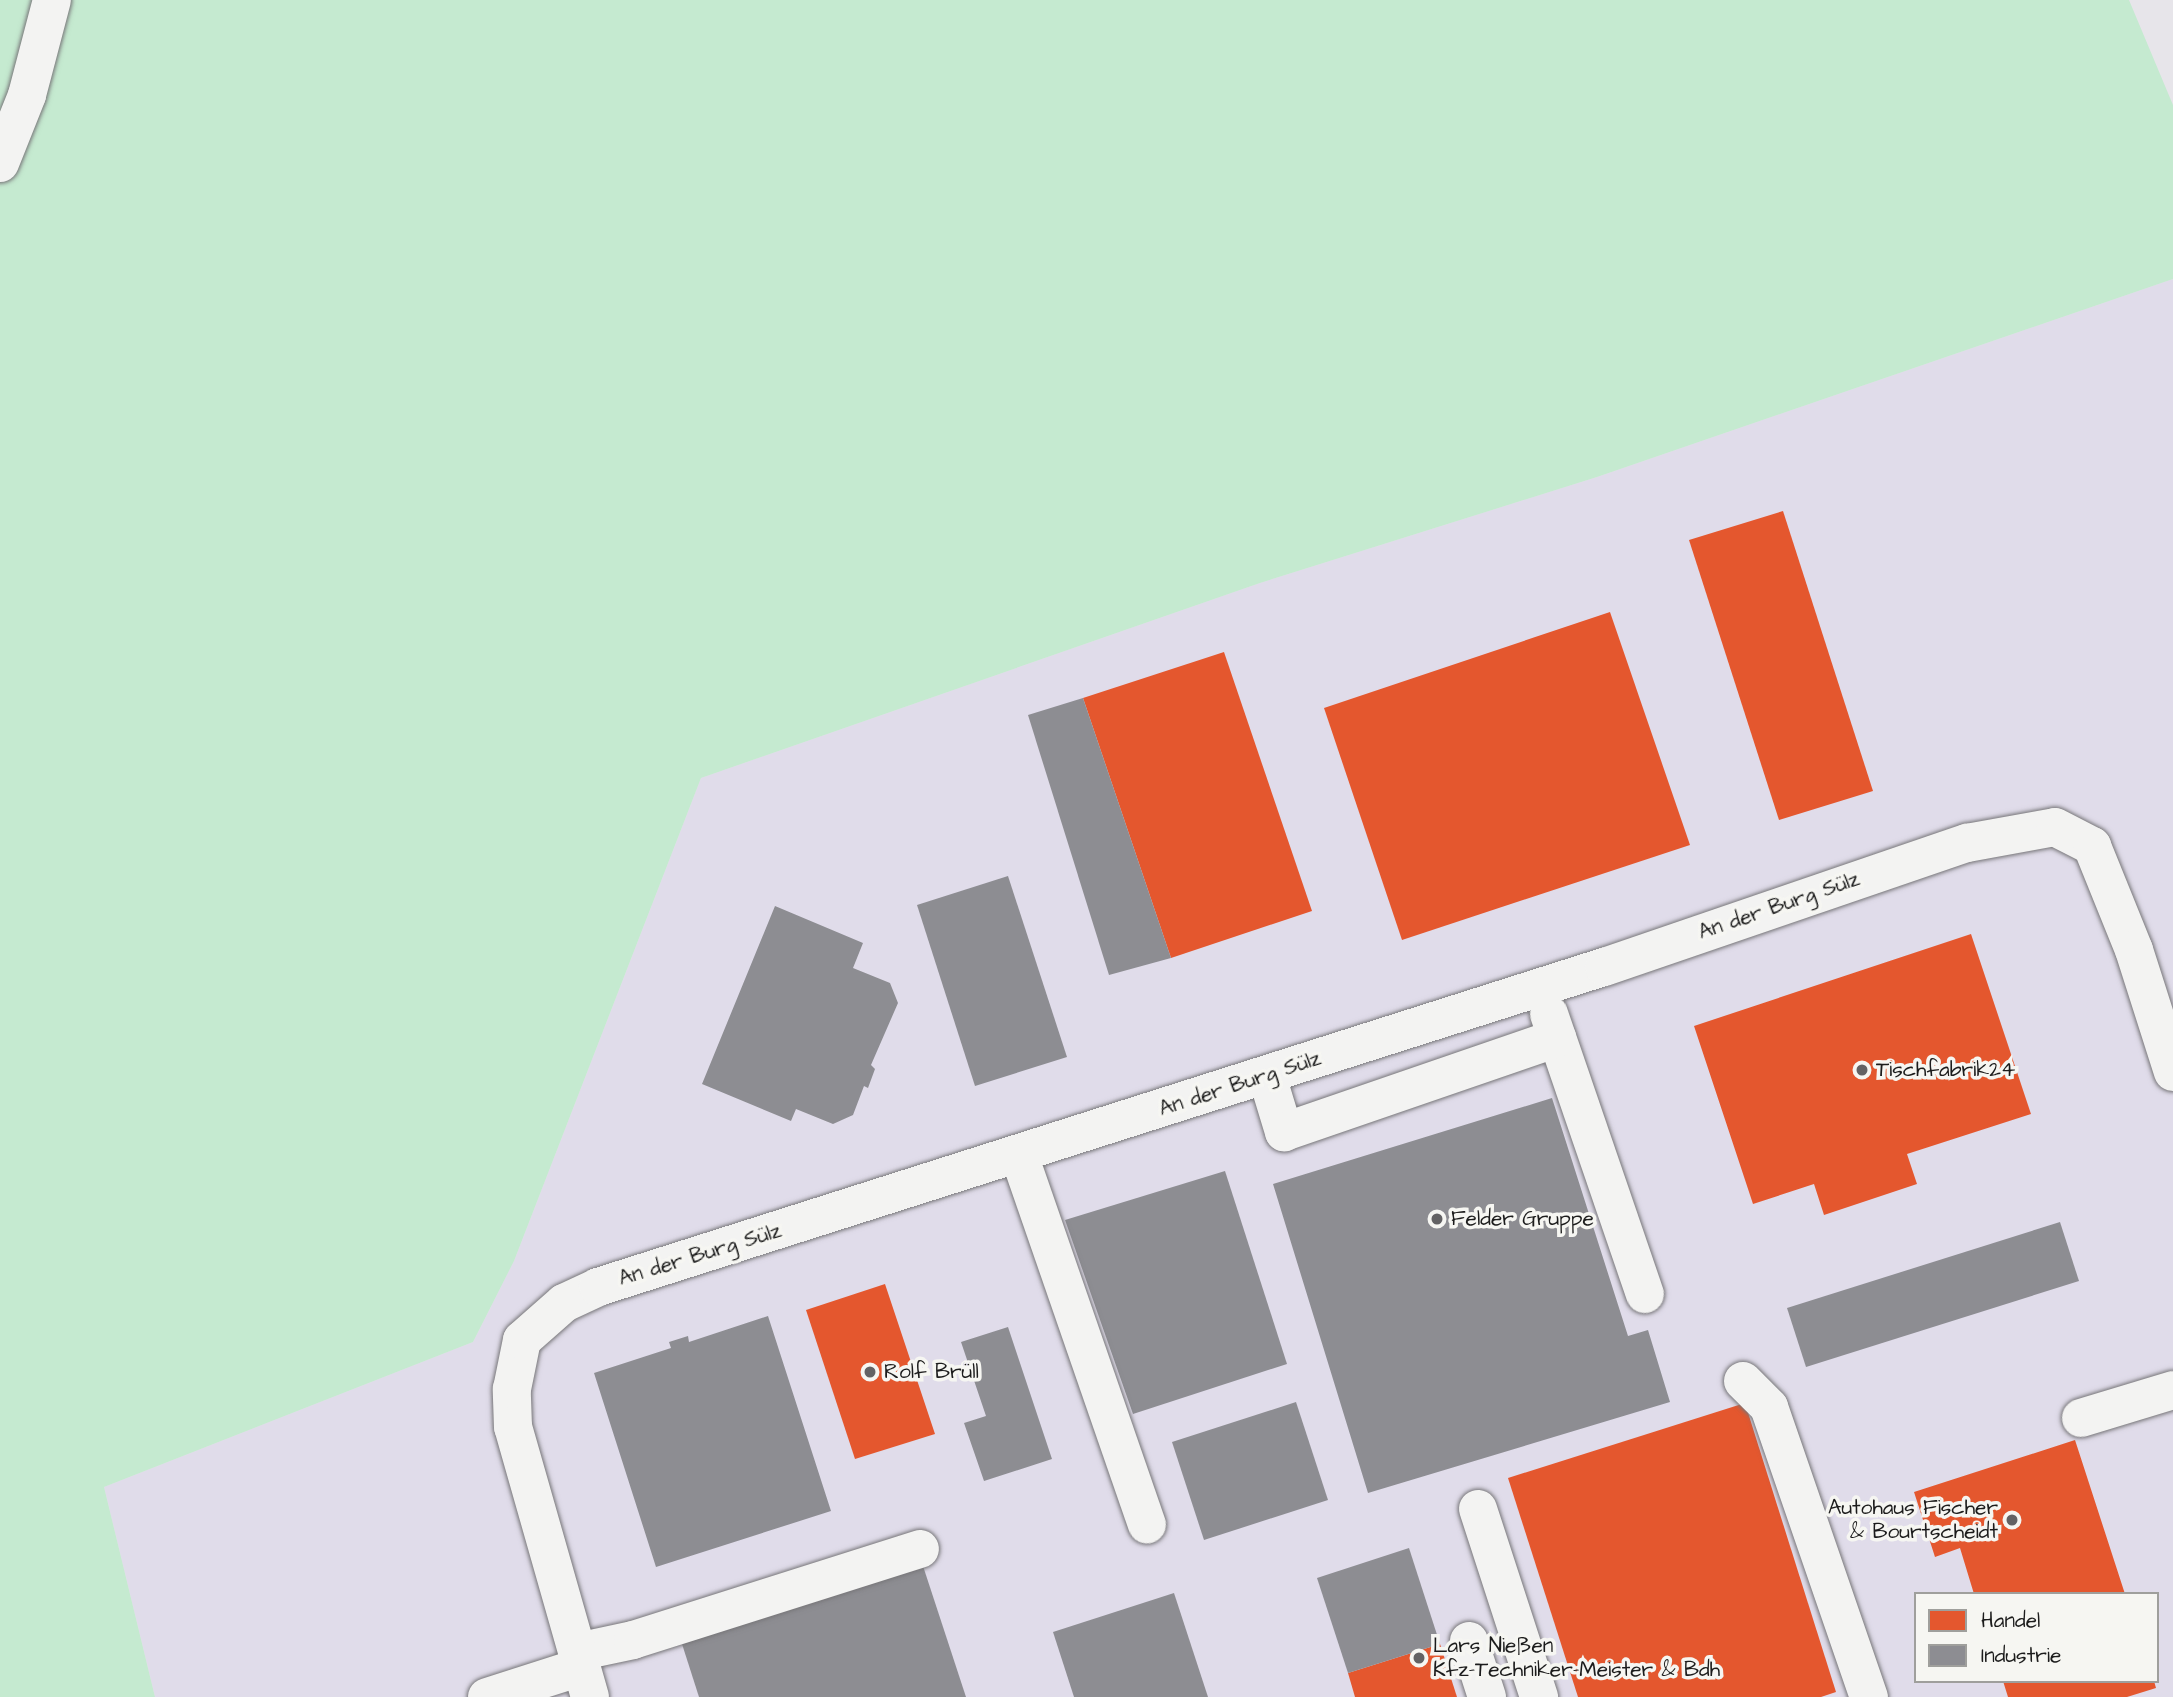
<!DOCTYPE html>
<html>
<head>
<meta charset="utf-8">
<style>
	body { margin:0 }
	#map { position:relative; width:2173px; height:1697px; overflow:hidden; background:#e7e5ea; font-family:"Architects Daughter",sans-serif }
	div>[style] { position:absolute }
	.built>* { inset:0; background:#e0dcea }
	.green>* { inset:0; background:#c5ead0 }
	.shops>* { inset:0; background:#e4572e }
	.industry>* { inset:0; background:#8d8d92 }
	.roads { filter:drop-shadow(0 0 2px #777679) drop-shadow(0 0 2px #777679) }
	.minor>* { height:38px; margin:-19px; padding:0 19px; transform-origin:19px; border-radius:19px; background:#f3f3f2 }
	.dots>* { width:19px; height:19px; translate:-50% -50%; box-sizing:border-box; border:4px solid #f6f6f2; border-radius:50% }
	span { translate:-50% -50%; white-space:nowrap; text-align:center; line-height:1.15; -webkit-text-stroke:7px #f6f6f2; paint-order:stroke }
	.street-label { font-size:21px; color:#1c1c1c }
	.poi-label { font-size:21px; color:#1c1c1c }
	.left { translate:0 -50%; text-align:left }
	.right { translate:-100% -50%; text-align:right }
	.legend { position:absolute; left:1914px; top:1592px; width:245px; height:91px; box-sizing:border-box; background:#f6f6f2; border:2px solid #9f9f9c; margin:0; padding:9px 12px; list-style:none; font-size:21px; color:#1c1c1c }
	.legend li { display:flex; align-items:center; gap:14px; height:35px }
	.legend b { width:35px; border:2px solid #9f9f9c }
</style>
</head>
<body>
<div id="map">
	<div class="built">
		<i style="clip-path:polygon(evenodd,2173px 279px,2173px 1697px,155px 1697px,104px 1487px,473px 1342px,514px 1261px,701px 778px,1260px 583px,1597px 477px,2173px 279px,1916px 1594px,2157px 1594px,2157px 1681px,1916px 1681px,1916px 1594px)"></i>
	</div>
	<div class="green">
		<i style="clip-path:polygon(0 0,2129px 0,2173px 105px,2173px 279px,1597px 477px,1260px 583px,701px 778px,514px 1261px,473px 1342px,104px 1487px,155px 1697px,0 1697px)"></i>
	</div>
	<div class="shops">
		<i style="clip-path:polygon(1783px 511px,1873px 791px,1779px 820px,1689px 540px)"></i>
		<i style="clip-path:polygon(1610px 612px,1690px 845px,1402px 940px,1324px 708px)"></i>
		<i style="clip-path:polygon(1224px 652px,1312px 911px,1171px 958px,1083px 698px)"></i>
		<i style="clip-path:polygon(1971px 934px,2031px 1114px,1907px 1154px,1917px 1184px,1824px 1215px,1814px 1184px,1753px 1204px,1694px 1026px)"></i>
		<i style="clip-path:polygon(885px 1284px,935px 1434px,855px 1459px,806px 1310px)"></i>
		<i style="clip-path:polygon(1745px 1403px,1836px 1692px,1821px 1697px,1578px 1697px,1508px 1478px)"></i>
		<i style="clip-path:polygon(2075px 1440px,2125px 1594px,1974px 1594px,1960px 1548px,1935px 1557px,1914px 1492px)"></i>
		<i style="clip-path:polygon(1440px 1644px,1457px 1697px,1355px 1697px,1348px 1673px)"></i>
		<i style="clip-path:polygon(2003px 1681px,2154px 1681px,2156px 1688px,2127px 1697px,2008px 1697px)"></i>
	</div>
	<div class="industry">
		<i style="clip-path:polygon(1083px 698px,1171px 958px,1109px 975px,1028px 715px)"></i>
		<i style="clip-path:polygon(1008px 876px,1067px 1057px,975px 1086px,917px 905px)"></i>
		<i style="clip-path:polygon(775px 906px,863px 943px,853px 968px,890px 983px,898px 1003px,871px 1065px,875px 1069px,868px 1088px,864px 1086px,853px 1115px,833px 1124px,796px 1109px,791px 1121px,702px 1084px)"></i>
		<i style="clip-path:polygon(1552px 1098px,1628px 1336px,1648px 1330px,1670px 1402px,1368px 1493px,1273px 1184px)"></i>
		<i style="clip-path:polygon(1225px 1171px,1287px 1364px,1133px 1414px,1065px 1220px)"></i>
		<i style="clip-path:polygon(2060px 1222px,2079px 1281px,1806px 1367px,1787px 1308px)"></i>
		<i style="clip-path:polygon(768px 1316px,831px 1511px,656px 1567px,594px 1373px,671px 1348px,669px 1342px,688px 1336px,689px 1342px)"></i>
		<i style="clip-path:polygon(1008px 1327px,1052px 1459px,984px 1481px,964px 1423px,986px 1416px,961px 1342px)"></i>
		<i style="clip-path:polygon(1296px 1402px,1328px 1500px,1204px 1540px,1172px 1442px)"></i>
		<i style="clip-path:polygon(1409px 1548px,1440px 1644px,1348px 1673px,1317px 1578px)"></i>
		<i style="clip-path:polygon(923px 1566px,966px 1697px,699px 1697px,682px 1644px)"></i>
		<i style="clip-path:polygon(1174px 1593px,1208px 1697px,1074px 1697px,1053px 1632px)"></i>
	</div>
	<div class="roads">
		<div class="minor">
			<i style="left:0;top:163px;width:73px;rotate:-68.3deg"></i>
			<i style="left:27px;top:95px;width:98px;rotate:-75.3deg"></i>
			<i style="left:1549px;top:1014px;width:296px;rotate:71.1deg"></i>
			<i style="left:1267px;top:1076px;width:59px;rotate:73.1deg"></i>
			<i style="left:1284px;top:1132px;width:289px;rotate:-19deg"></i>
			<i style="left:1019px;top:1155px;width:391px;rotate:70.9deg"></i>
			<i style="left:1743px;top:1381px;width:37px;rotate:45deg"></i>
			<i style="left:1769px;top:1407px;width:307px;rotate:71deg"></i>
			<i style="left:2081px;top:1418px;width:96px;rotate:-16.9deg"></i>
			<i style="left:1478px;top:1509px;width:198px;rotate:72deg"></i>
			<i style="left:1469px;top:1641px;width:59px;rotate:72.2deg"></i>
			<i style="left:577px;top:1652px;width:57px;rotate:-12.1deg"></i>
			<i style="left:633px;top:1640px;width:301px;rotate:-17.6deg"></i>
			<i style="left:487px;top:1697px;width:99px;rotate:-17.7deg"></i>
			<i style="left:590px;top:1697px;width:281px;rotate:-105.9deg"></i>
			<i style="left:513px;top:1427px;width:38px;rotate:-92deg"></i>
			<i style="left:512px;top:1389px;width:50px;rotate:-78.5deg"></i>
			<i style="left:522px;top:1340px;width:56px;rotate:-41.4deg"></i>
			<i style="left:564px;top:1303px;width:38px;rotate:-25deg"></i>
			<i style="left:598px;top:1287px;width:1056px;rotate:-17.65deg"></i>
			<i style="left:1604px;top:967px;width:384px;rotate:-18.9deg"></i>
			<i style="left:1967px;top:843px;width:89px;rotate:-10.3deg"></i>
			<i style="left:2055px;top:827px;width:42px;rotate:27.2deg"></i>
			<i style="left:2092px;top:846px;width:112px;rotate:68deg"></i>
			<i style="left:2134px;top:950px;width:128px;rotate:72.3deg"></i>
		</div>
	</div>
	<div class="dots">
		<i style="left:1862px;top:1070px;background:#636264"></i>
		<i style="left:1437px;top:1219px;background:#636264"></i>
		<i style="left:870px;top:1372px;background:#636264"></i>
		<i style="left:2012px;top:1520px;background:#636264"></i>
		<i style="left:1419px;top:1658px;background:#636264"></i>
	</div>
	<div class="street-label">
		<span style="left:1779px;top:906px;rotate:-19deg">An der Burg Sülz</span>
		<span style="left:1240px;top:1084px;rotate:-18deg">An der Burg Sülz</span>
		<span style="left:700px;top:1255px;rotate:-17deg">An der Burg Sülz</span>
	</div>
	<div class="poi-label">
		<span class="left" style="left:1876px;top:1070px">Tischfabrik24</span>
		<span class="left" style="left:1451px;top:1219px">Felder Gruppe</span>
		<span class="left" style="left:884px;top:1372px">Rolf Brüll</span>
		<span class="right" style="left:1998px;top:1520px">Autohaus Fischer<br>&amp; Bourtscheidt</span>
		<span class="left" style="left:1433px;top:1658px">Lars Nießen<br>Kfz-Techniker-Meister &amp; Bdh</span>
	</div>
	<ul class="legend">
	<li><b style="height:19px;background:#e4572e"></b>Handel</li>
	<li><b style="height:19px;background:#8d8d92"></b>Industrie</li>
	</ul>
</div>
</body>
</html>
